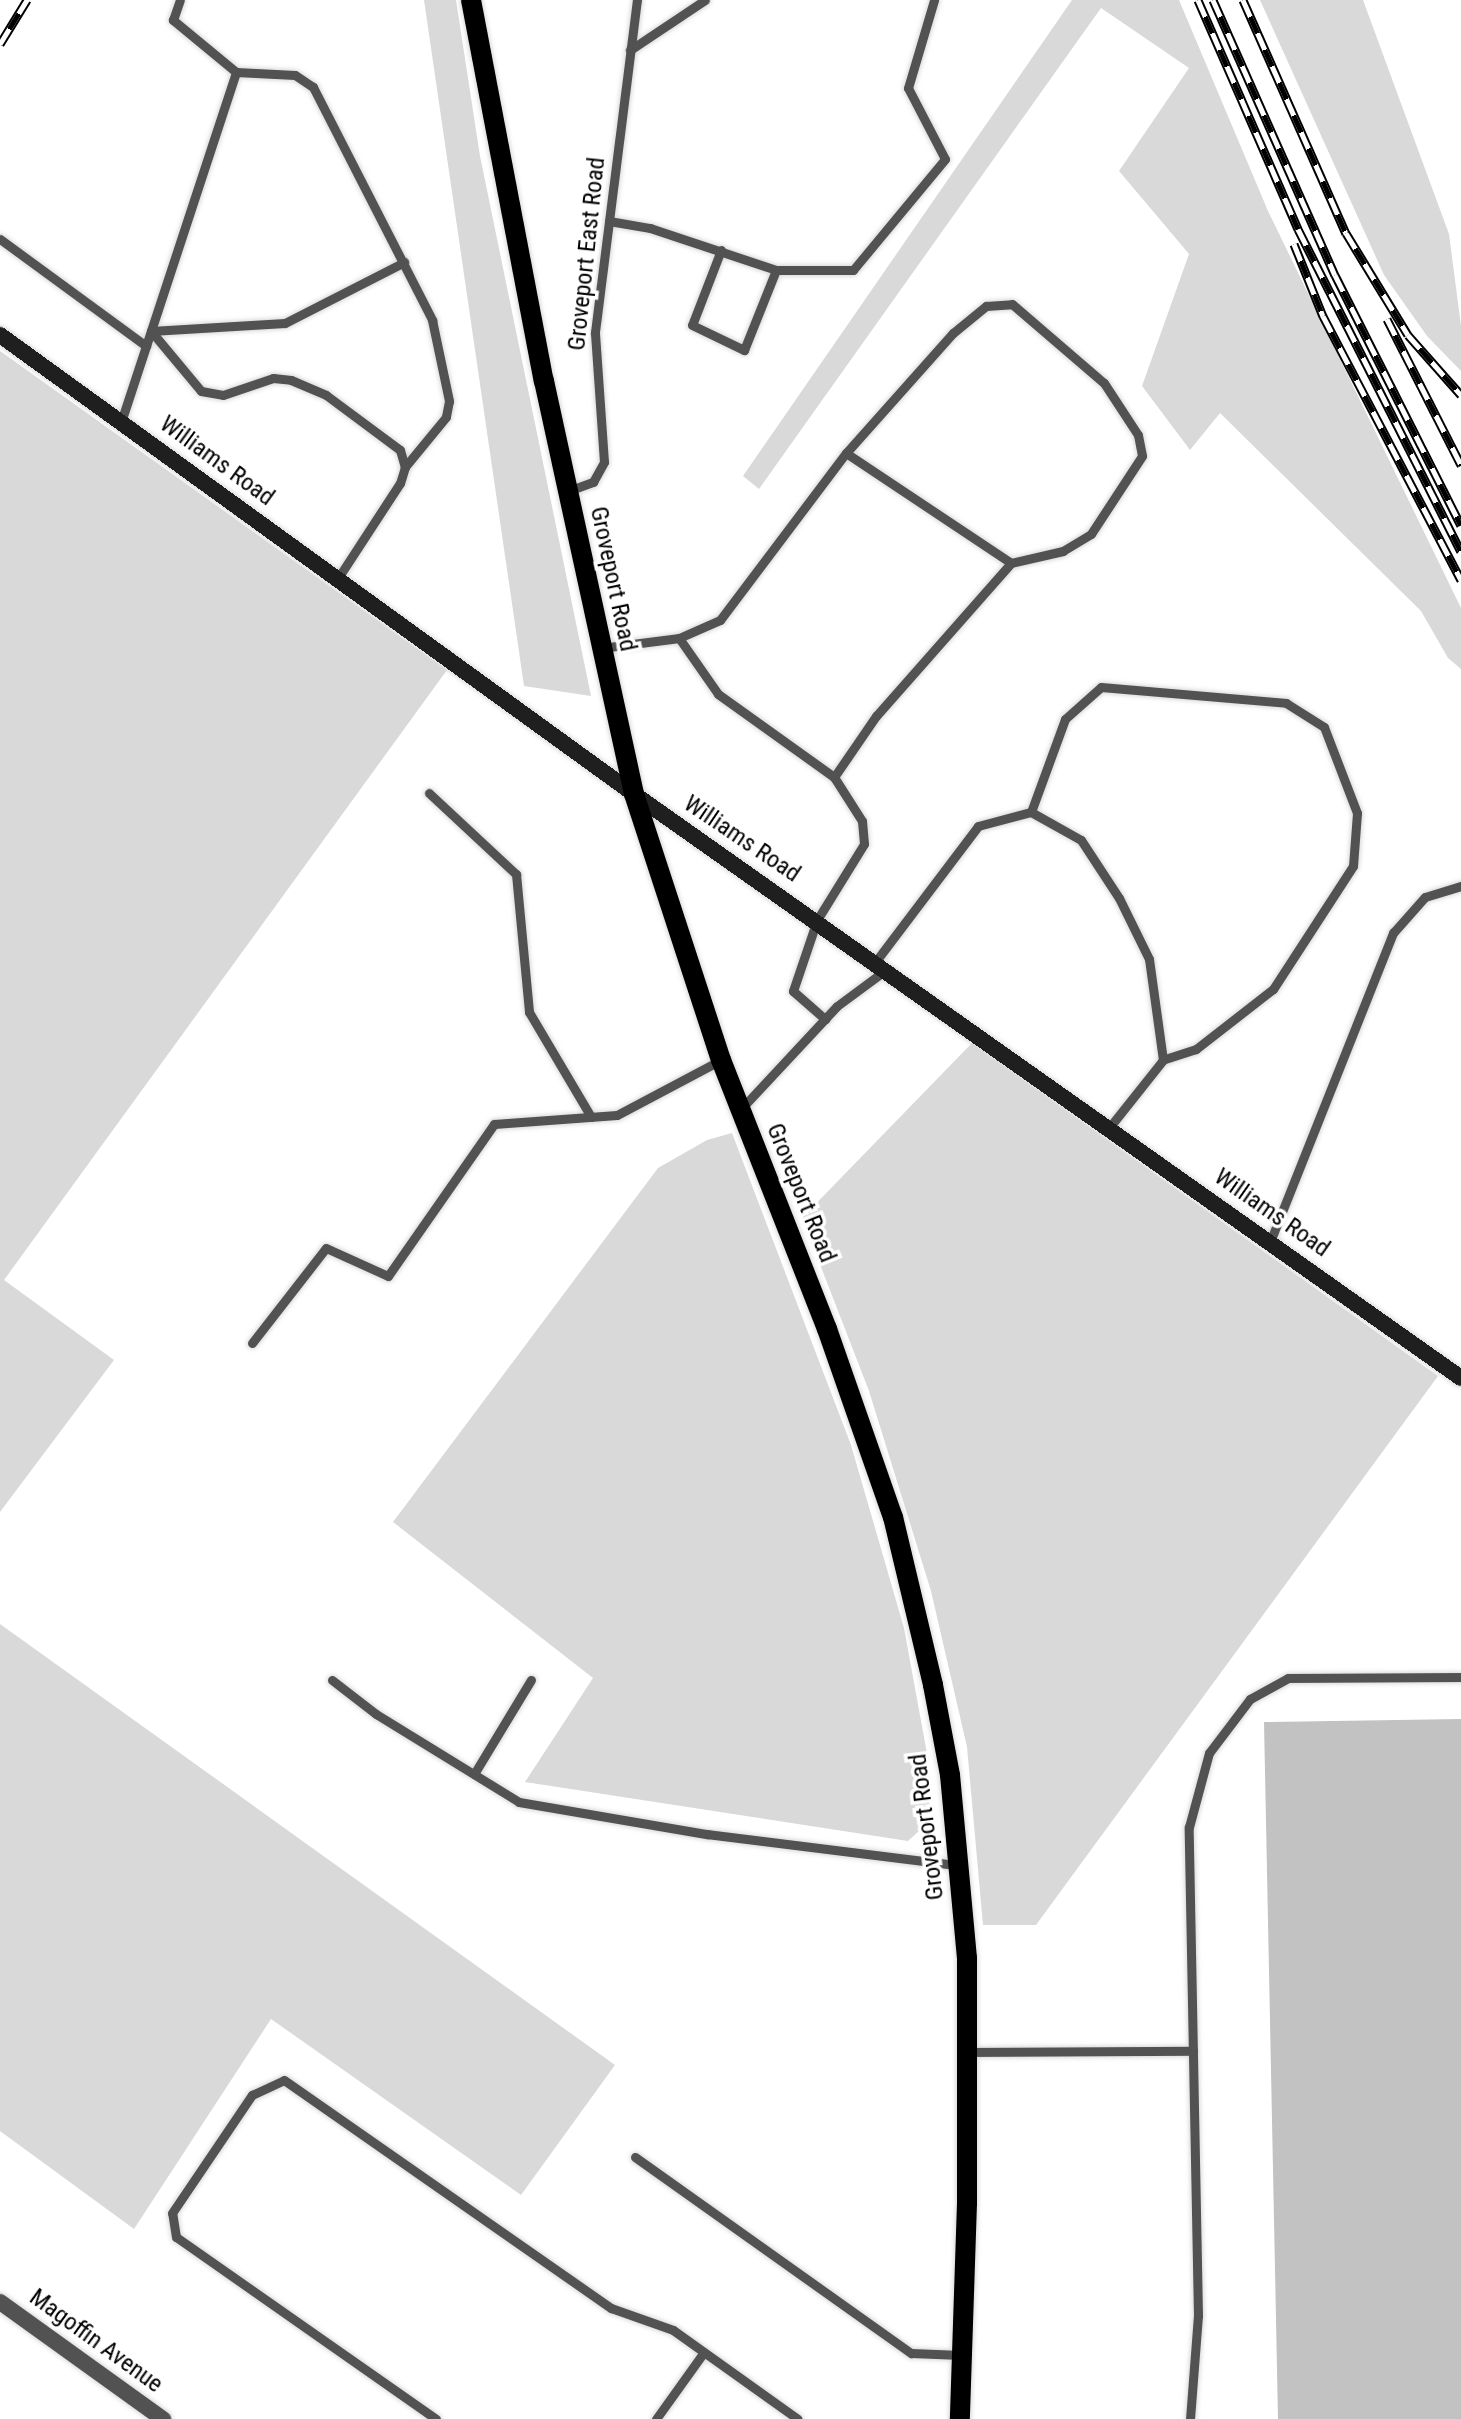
<!DOCTYPE html>
<html>
<head>
<meta charset="utf-8">
<style>
	body { margin:0 }
	#map { position:relative; width:1461px; height:2419px; overflow:hidden; background:#fff; font-family:"Roboto Condensed",sans-serif }
	div>[style] { position:absolute }
	.green>* { inset:0; background:#d9d9d9 }
	.building>* { inset:0; background:#c2c2c2 }
	.roads { filter:drop-shadow(0 0 2px #dbdbdb) drop-shadow(0 0 2px #dbdbdb) }
	.service>* { height:9px; margin:-4.5px; padding:0 4.5px; transform-origin:4.5px; border-radius:4.5px; background:#525252 }
	.minor>* { height:16px; margin:-8px; padding:0 8px; transform-origin:8px; border-radius:8px; background:#525252 }
	.secondary>* { height:16px; margin:-8px; padding:0 8px; transform-origin:8px; border-radius:8px; background:#1f1f1f }
	.primary>* { height:20px; margin:-10px; padding:0 10px; transform-origin:10px; border-radius:10px; background:#000 }
	.rail>* { height:9px; margin-top:-4.5px; transform-origin:0; background:repeating-linear-gradient(90deg,#fff 0 18px,#000 0 36px); box-sizing:border-box; border-block:2px solid #000 }
	span { translate:-50% -50%; white-space:nowrap; text-align:center; line-height:1.15; -webkit-text-stroke:7px #fff; paint-order:stroke }
	.street-label { font-size:24px; color:#000 }
</style>
</head>
<body>
<div id="map">
	<div class="green">
		<i style="clip-path:polygon(424px 0,456px 0,480px 156px,591px 696px,524px 686px)"></i>
		<i style="clip-path:polygon(1072px 0,1179px 0,1268px 211px,1461px 608px,1461px 669px,1448px 658px,1421px 611px,1220px 413px,1190px 450px,1142px 386px,1189px 254px,1119px 171px,1189px 68px,1101px 8px,759px 489px,743px 476px)"></i>
		<i style="clip-path:polygon(1260px 0,1363px 0,1449px 234px,1461px 326px,1461px 371px,1427px 336px,1384px 275px)"></i>
		<i style="clip-path:polygon(0 351px,447px 670px,4px 1280px,114px 1360px,0 1512px)"></i>
		<i style="clip-path:polygon(972px 1043px,1438px 1376px,1036px 1925px,983px 1925px,967px 1747px,931px 1591px,869px 1391px,802px 1218px)"></i>
		<i style="clip-path:polygon(732px 1133px,851px 1445px,904px 1628px,928px 1759px,930px 1821px,908px 1841px,525px 1782px,593px 1678px,393px 1522px,658px 1168px,707px 1140px)"></i>
		<i style="clip-path:polygon(0 1624px,615px 2065px,521px 2195px,271px 2019px,134px 2229px,0 2131px)"></i>
	</div>
	<div class="building">
		<i style="clip-path:polygon(1461px 1719px,1461px 2419px,1278px 2419px,1264px 1722px)"></i>
	</div>
	<div class="roads">
		<div class="service">
			<i style="left:630px;top:50px;width:90px;rotate:-33.7deg"></i>
			<i style="left:236px;top:72px;width:59px;rotate:2.9deg"></i>
			<i style="left:295px;top:75px;width:22px;rotate:34deg"></i>
			<i style="left:313px;top:87px;width:262px;rotate:62.9deg"></i>
			<i style="left:432px;top:320px;width:83px;rotate:78.1deg"></i>
			<i style="left:449px;top:401px;width:16px;rotate:101deg"></i>
			<i style="left:446px;top:417px;width:65px;rotate:129.4deg"></i>
			<i style="left:609px;top:221px;width:42px;rotate:9.7deg"></i>
			<i style="left:650px;top:228px;width:133px;rotate:18.4deg"></i>
			<i style="left:776px;top:270px;width:77px"></i>
			<i style="left:853px;top:270px;width:144px;rotate:-50.3deg"></i>
			<i style="left:945px;top:159px;width:80px;rotate:-117.5deg"></i>
			<i style="left:908px;top:88px;width:92px;rotate:-73.5deg"></i>
			<i style="left:0;top:239px;width:181px;rotate:36.2deg"></i>
			<i style="left:721px;top:250px;width:80px;rotate:111.1deg"></i>
			<i style="left:692px;top:325px;width:58px;rotate:25.7deg"></i>
			<i style="left:744px;top:350px;width:86px;rotate:-68.2deg"></i>
			<i style="left:151px;top:331px;width:78px;rotate:50.2deg"></i>
			<i style="left:201px;top:391px;width:22px;rotate:10deg"></i>
			<i style="left:223px;top:395px;width:53px;rotate:-18.8deg"></i>
			<i style="left:273px;top:378px;width:18px;rotate:6deg"></i>
			<i style="left:291px;top:380px;width:38px;rotate:23deg"></i>
			<i style="left:326px;top:395px;width:92px;rotate:36.6deg"></i>
			<i style="left:400px;top:450px;width:18px;rotate:74deg"></i>
			<i style="left:405px;top:467px;width:17px;rotate:107deg"></i>
			<i style="left:400px;top:483px;width:113px;rotate:123.1deg"></i>
			<i style="left:151px;top:331px;width:134px;rotate:-3.4deg"></i>
			<i style="left:285px;top:323px;width:134px;rotate:-27.1deg"></i>
			<i style="left:121px;top:422px;width:368px;rotate:-71.8deg"></i>
			<i style="left:236px;top:72px;width:82px;rotate:-140.5deg"></i>
			<i style="left:173px;top:20px;width:21px;rotate:-71deg"></i>
			<i style="left:846px;top:453px;width:161px;rotate:-48.3deg"></i>
			<i style="left:953px;top:333px;width:43px;rotate:-39.3deg"></i>
			<i style="left:986px;top:306px;width:26px;rotate:-4deg"></i>
			<i style="left:1012px;top:304px;width:121px;rotate:40.7deg"></i>
			<i style="left:1104px;top:383px;width:62px;rotate:56.8deg"></i>
			<i style="left:1138px;top:435px;width:21px;rotate:79deg"></i>
			<i style="left:1142px;top:456px;width:93px;rotate:123.2deg"></i>
			<i style="left:1091px;top:534px;width:33px;rotate:149deg"></i>
			<i style="left:1063px;top:551px;width:53px;rotate:167deg"></i>
			<i style="left:568px;top:491px;width:27px;rotate:-20deg"></i>
			<i style="left:593px;top:482px;width:23px;rotate:-61deg"></i>
			<i style="left:604px;top:462px;width:130px;rotate:-94deg"></i>
			<i style="left:595px;top:332px;width:335px;rotate:-82.8deg"></i>
			<i style="left:679px;top:638px;width:68px;rotate:55.1deg"></i>
			<i style="left:718px;top:694px;width:143px;rotate:35.6deg"></i>
			<i style="left:834px;top:777px;width:52px;rotate:57.5deg"></i>
			<i style="left:862px;top:821px;width:23px;rotate:85deg"></i>
			<i style="left:864px;top:844px;width:89px;rotate:121.7deg"></i>
			<i style="left:817px;top:920px;width:75px;rotate:108.7deg"></i>
			<i style="left:793px;top:991px;width:43px;rotate:41.2deg"></i>
			<i style="left:601px;top:648px;width:79px;rotate:-7.3deg"></i>
			<i style="left:679px;top:638px;width:45px;rotate:-23.7deg"></i>
			<i style="left:720px;top:620px;width:209px;rotate:-53deg"></i>
			<i style="left:846px;top:453px;width:198px;rotate:33.7deg"></i>
			<i style="left:1011px;top:563px;width:204px;rotate:131.4deg"></i>
			<i style="left:876px;top:716px;width:74px;rotate:124.5deg"></i>
			<i style="left:429px;top:793px;width:119px;rotate:43deg"></i>
			<i style="left:516px;top:874px;width:139px;rotate:84.6deg"></i>
			<i style="left:529px;top:1012px;width:122px;rotate:59.4deg"></i>
			<i style="left:1031px;top:812px;width:99px;rotate:-69.9deg"></i>
			<i style="left:1065px;top:719px;width:48px;rotate:-41.6deg"></i>
			<i style="left:1101px;top:687px;width:186px;rotate:4.9deg"></i>
			<i style="left:1286px;top:703px;width:45px;rotate:32.3deg"></i>
			<i style="left:1324px;top:727px;width:92px;rotate:69deg"></i>
			<i style="left:1357px;top:813px;width:53px;rotate:94.3deg"></i>
			<i style="left:1353px;top:866px;width:147px;rotate:123deg"></i>
			<i style="left:1273px;top:989px;width:98px;rotate:142.1deg"></i>
			<i style="left:1196px;top:1049px;width:35px;rotate:162deg"></i>
			<i style="left:876px;top:961px;width:169px;rotate:-52.9deg"></i>
			<i style="left:978px;top:826px;width:55px;rotate:-14.8deg"></i>
			<i style="left:1031px;top:812px;width:57px;rotate:29.2deg"></i>
			<i style="left:1081px;top:840px;width:69px;rotate:56.8deg"></i>
			<i style="left:1119px;top:898px;width:68px;rotate:63.8deg"></i>
			<i style="left:1149px;top:959px;width:102px;rotate:82.1deg"></i>
			<i style="left:1163px;top:1060px;width:87px;rotate:128.5deg"></i>
			<i style="left:740px;top:1110px;width:142px;rotate:-47deg"></i>
			<i style="left:837px;top:1006px;width:62px;rotate:-36.5deg"></i>
			<i style="left:1270px;top:1242px;width:333px;rotate:-68.3deg"></i>
			<i style="left:1393px;top:933px;width:48px;rotate:-48.4deg"></i>
			<i style="left:1425px;top:897px;width:38px;rotate:-17deg"></i>
			<i style="left:252px;top:1343px;width:120px;rotate:-52.1deg"></i>
			<i style="left:326px;top:1248px;width:68px;rotate:24.3deg"></i>
			<i style="left:388px;top:1276px;width:185px;rotate:-55.1deg"></i>
			<i style="left:494px;top:1124px;width:123px;rotate:-4.2deg"></i>
			<i style="left:617px;top:1115px;width:118px;rotate:-27.9deg"></i>
			<i style="left:332px;top:1680px;width:56px;rotate:37.7deg"></i>
			<i style="left:376px;top:1714px;width:168px;rotate:31.6deg"></i>
			<i style="left:519px;top:1802px;width:191px;rotate:9.7deg"></i>
			<i style="left:707px;top:1834px;width:252px;rotate:7.1deg"></i>
			<i style="left:474px;top:1774px;width:110px;rotate:-58.8deg"></i>
			<i style="left:969px;top:2052px;width:224px;rotate:-0.3deg"></i>
			<i style="left:635px;top:2157px;width:339px;rotate:35.4deg"></i>
			<i style="left:911px;top:2353px;width:50px;rotate:2.3deg"></i>
			<i style="left:436px;top:2419px;width:317px;rotate:-145deg"></i>
			<i style="left:176px;top:2237px;width:24px;rotate:-99deg"></i>
			<i style="left:172px;top:2213px;width:143px;rotate:-55.9deg"></i>
			<i style="left:252px;top:2095px;width:35px;rotate:-25deg"></i>
			<i style="left:284px;top:2080px;width:399px;rotate:34.9deg"></i>
			<i style="left:611px;top:2308px;width:66px;rotate:19.5deg"></i>
			<i style="left:673px;top:2330px;width:153px;rotate:35.5deg"></i>
			<i style="left:656px;top:2419px;width:82px;rotate:-54.4deg"></i>
			<i style="left:1190px;top:2419px;width:103px;rotate:-85.6deg"></i>
			<i style="left:1198px;top:2316px;width:489px;rotate:-91.1deg"></i>
			<i style="left:1189px;top:1827px;width:77px;rotate:-74.9deg"></i>
			<i style="left:1209px;top:1753px;width:68px;rotate:-52.8deg"></i>
			<i style="left:1250px;top:1699px;width:43px;rotate:-28.9deg"></i>
			<i style="left:1288px;top:1678px;width:173px;rotate:-0.3deg"></i>
		</div>
		<div class="minor">
			<i style="left:0;top:2302px;width:201px;rotate:35.7deg"></i>
		</div>
		<div class="secondary">
			<i style="left:0;top:335px;width:783px;rotate:35.9deg"></i>
			<i style="left:634px;top:794px;width:1012px;rotate:35.23deg"></i>
		</div>
		<div class="primary">
			<i style="left:471px;top:0;width:388px;rotate:79.2deg"></i>
			<i style="left:544px;top:381px;width:423px;rotate:77.7deg"></i>
			<i style="left:634px;top:794px;width:280px;rotate:71.9deg"></i>
			<i style="left:721px;top:1060px;width:289px;rotate:68.5deg"></i>
			<i style="left:827px;top:1329px;width:199px;rotate:70.7deg"></i>
			<i style="left:893px;top:1517px;width:173px;rotate:76.6deg"></i>
			<i style="left:933px;top:1685px;width:92px;rotate:79.3deg"></i>
			<i style="left:950px;top:1775px;width:184px;rotate:84.7deg"></i>
			<i style="left:967px;top:1958px;width:245px;rotate:90deg"></i>
			<i style="left:967px;top:2203px;width:216px;rotate:91.9deg"></i>
		</div>
	</div>
	<div class="rail">
		<i style="left:1198px;top:0;width:250px;rotate:66.4deg"></i>
		<i style="left:1298px;top:229px;width:361px;rotate:63.2deg"></i>
		<i style="left:1213px;top:0;width:301px;rotate:66.1deg"></i>
		<i style="left:1335px;top:275px;width:280px;rotate:63.3deg"></i>
		<i style="left:1243px;top:0;width:255px;rotate:66.2deg"></i>
		<i style="left:1346px;top:233px;width:119px;rotate:58.7deg"></i>
		<i style="left:1408px;top:335px;width:80px;rotate:48.5deg"></i>
		<i style="left:0;top:44px;width:52px;rotate:-58.5deg"></i>
		<i style="left:1294px;top:244px;width:78px;rotate:68.1deg"></i>
		<i style="left:1323px;top:316px;width:298px;rotate:62.4deg"></i>
		<i style="left:1387px;top:319px;width:164px;rotate:63.1deg"></i>
	</div>
	<div class="street-label">
		<span style="left:587px;top:254px;rotate:-84deg">Groveport East Road</span>
		<span style="left:217px;top:461px;rotate:36deg">Williams Road</span>
		<span style="left:613px;top:579px;rotate:78deg">Groveport Road</span>
		<span style="left:742px;top:839px;rotate:34deg">Williams Road</span>
		<span style="left:801px;top:1193px;rotate:68deg">Groveport Road</span>
		<span style="left:1272px;top:1213px;rotate:35deg">Williams Road</span>
		<span style="left:927px;top:1827px;rotate:-97deg">Groveport Road</span>
		<span style="left:96px;top:2341px;rotate:36deg">Magoffin Avenue</span>
	</div>
</div>
</body>
</html>
